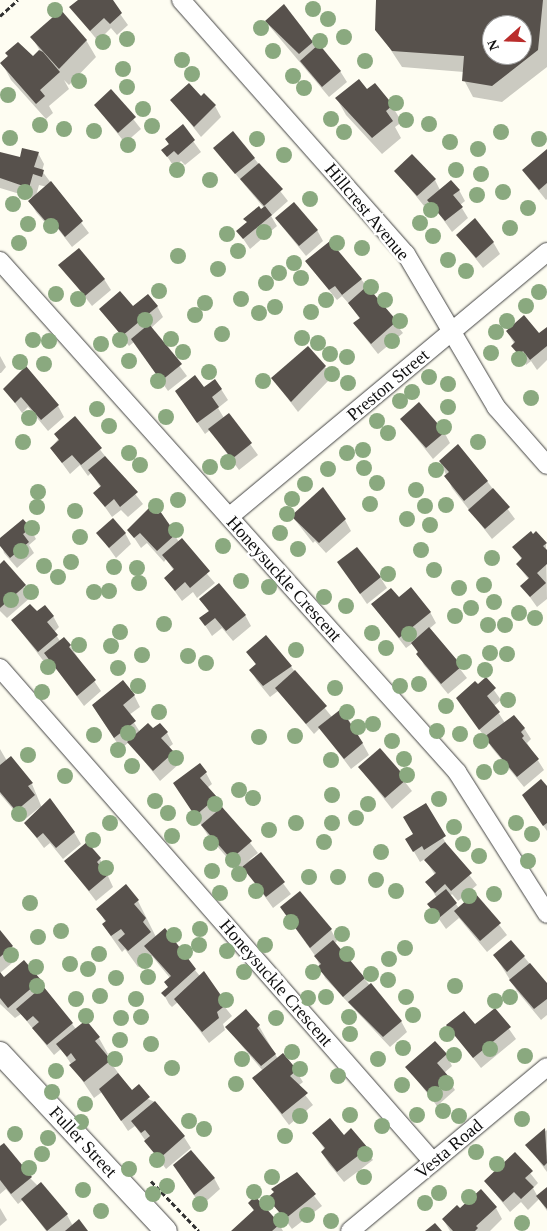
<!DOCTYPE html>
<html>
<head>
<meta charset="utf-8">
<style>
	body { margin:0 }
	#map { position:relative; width:547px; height:1231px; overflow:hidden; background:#fefdf2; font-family:"Times New Roman",serif }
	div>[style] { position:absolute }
	.shadow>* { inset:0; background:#0003 }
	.building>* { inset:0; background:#57514c }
	.path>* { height:3px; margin-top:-1.5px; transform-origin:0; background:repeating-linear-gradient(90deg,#313131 0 5px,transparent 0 7.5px) }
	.roads { filter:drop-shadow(0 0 1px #424242) drop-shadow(0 0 1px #424242) }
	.minor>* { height:18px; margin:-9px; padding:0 9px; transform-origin:9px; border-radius:9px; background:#fff }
	.tertiary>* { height:22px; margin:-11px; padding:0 11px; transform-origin:11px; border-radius:11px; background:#fff }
	.trees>* { width:16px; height:16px; margin:-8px; border-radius:50%; background:#8aa97f }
	span { translate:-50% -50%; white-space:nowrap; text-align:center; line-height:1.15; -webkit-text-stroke:5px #fff; paint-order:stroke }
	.street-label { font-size:18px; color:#0f0f0f }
	.north { position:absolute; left:482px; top:15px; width:50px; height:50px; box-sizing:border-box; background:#fff; border:1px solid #9f9f9f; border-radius:50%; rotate:250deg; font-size:14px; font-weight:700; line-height:20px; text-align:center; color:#0f0f0f }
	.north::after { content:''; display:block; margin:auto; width:18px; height:22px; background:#ba2d2c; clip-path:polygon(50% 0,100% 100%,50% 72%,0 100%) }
</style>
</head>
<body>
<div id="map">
	<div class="shadow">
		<i style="clip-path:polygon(80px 0,110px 0,128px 25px,117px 35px,111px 28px,98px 41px,71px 8px)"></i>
		<i style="clip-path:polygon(evenodd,378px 0,547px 0,547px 67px,502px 102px,473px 97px,464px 80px,464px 72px,402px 67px,377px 29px,378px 0,492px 25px,522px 25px,522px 55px,492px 55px,492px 25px)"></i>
		<i style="clip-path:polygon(284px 6px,302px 27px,316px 49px,340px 71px,347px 82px,329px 97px,266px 22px)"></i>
		<i style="clip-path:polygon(32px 37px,86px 40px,96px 57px,69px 85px,64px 80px,69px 89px,49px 106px,53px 113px,46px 119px,11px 80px,2px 63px,18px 44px,33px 58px,40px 51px)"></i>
		<i style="clip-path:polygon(111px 91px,141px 129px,125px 143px,95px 105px)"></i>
		<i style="clip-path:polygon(367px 91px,392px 106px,402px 122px,395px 127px,401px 138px,382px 154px,346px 115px,337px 99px)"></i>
		<i style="clip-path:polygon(201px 98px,215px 106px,221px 117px,201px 137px,172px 100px)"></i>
		<i style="clip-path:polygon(182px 126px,201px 152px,185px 165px,181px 161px,174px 167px,163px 150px,169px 145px,166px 139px)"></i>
		<i style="clip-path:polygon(214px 148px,254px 158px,288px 201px,271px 216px,277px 226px,250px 249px,238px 231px,248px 223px,245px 219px,264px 208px)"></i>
		<i style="clip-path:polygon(547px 151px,547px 199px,546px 200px,523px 171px)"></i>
		<i style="clip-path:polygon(evenodd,0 153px,21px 159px,38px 153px,44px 164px,42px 171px,89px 233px,72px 247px,58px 229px,54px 233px,36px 212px,30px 201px,33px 198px,0 188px,0 153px,39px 185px,47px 187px,36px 196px,39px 185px)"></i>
		<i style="clip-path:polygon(396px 171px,435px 180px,440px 190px,459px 190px,465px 201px,460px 205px,468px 218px,452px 232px,430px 201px,424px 206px)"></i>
		<i style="clip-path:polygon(276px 219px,317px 230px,323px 241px,306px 256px)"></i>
		<i style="clip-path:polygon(457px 235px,493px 242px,500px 254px,483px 268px)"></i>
		<i style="clip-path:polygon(306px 262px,361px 279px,403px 333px,378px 354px,354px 324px,360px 319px,350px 305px,342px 296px,337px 300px)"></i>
		<i style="clip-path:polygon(60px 265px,104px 279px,111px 290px,92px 306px)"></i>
		<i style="clip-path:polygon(157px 306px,163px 317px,151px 328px,187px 376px,168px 391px,134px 342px,129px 346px,101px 309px)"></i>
		<i style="clip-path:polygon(547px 328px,547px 360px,537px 370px,531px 361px,526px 365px,507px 331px,539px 335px)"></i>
		<i style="clip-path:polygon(0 356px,6px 367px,1px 373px,0 373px)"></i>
		<i style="clip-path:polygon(325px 367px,331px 378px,298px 412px,272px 378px)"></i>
		<i style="clip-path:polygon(5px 389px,58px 406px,64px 417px,48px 431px,28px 407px,22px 413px)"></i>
		<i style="clip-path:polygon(204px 389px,221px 389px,228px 400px,218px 408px,224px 418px,229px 415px,258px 455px,239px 470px,210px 430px,205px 434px,183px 402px)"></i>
		<i style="clip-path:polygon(75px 418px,143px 504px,128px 517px,121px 510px,112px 517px,95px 493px,101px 488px,91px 473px,88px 476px,80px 465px,70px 474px,51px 448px)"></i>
		<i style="clip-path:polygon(402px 420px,444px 432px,450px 443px,433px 459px)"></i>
		<i style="clip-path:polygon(440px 461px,487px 481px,515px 519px,492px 539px,452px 488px)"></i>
		<i style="clip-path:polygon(160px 513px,179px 542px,215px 583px,197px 598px,193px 592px,182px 601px,165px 578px,174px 571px,166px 559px,164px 562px,147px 543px,141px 548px,129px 530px)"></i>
		<i style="clip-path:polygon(292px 516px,345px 520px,351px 531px,326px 553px,315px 541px,313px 543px)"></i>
		<i style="clip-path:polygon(30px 528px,36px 539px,29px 545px,34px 553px,17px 568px,4px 553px,0 540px)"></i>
		<i style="clip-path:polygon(98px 533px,125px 533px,131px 544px,116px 558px)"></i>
		<i style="clip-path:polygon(546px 543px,547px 599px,537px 607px,522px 586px,529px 580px,517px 564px,522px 560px,514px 547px)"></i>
		<i style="clip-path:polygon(4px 562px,31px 597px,7px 618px,0 611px,0 565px)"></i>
		<i style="clip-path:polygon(339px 563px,380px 577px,387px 588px,367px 604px)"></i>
		<i style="clip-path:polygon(399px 599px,430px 612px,436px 623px,429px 629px,467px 678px,448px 694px,424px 665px,413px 643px,406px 648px,373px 605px)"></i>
		<i style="clip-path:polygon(201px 600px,245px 615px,251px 626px,233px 641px,222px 628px,212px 636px,201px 619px,209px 612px)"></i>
		<i style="clip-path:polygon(37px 613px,53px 616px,59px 627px,54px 632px,60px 641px,70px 646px,101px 691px,84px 706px,49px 659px,45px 663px,12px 620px)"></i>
		<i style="clip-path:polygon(266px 636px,332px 717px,341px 710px,353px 726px,369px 755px,351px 769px,320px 728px,314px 734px,278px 691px,270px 697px,257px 681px,251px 670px,256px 665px,248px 652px)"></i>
		<i style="clip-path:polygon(486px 679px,501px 700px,494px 706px,505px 723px,524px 728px,531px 739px,527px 743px,544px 770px,524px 787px,492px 748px,458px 698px)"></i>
		<i style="clip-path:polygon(134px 695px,140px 707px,129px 715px,140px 732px,167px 733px,173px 744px,168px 748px,179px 764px,160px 781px,129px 742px,121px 749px,93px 706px)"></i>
		<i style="clip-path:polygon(0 749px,7px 761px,32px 784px,42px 808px,74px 832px,81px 844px,63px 859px,50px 843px,44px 848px,26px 824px,40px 807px,23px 821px,0 794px)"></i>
		<i style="clip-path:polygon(380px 750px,412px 791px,392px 809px,359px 767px)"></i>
		<i style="clip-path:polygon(206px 773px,212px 784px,207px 788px,258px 853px,248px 861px,261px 854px,291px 894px,273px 908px,243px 866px,238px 870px,209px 837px,181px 794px)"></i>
		<i style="clip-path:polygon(547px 788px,547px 831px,530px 807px)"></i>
		<i style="clip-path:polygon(425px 805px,449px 849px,477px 885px,458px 901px,452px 894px,450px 896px,459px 908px,475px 894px,507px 935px,487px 952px,459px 918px,446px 929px,429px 905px,437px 898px,427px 882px,435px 875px,425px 859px,420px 862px,413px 850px,414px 834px)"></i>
		<i style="clip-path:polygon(100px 859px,113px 887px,96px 901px,66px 862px)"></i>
		<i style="clip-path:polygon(126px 886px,138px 901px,156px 937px,195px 970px,232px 1016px,223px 1024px,225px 1030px,209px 1043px,178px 1002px,172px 1007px,169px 1004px,163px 993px,169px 988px,170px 978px,152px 956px,138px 967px,125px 949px,122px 952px,103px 925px,106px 923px,98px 909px)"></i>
		<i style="clip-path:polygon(300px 892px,331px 930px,337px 941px,334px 944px,401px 1021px,407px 1032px,390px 1047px,325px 978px,316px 957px,288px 918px,282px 907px)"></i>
		<i style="clip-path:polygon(0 932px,18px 958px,0 973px)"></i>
		<i style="clip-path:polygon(511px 941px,547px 985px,547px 1015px,541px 1020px,517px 991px,495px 956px)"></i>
		<i style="clip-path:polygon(24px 962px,76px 1029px,99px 1038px,108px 1054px,106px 1056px,132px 1092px,155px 1102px,184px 1137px,191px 1148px,166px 1169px,135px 1126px,128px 1131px,102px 1092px,94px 1098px,61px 1049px,54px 1055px,21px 1014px,15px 1018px,0 1004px,0 974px,4px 979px)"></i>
		<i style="clip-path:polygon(495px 1009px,516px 1039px,481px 1068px,448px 1026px,475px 1026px)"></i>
		<i style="clip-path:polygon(259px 1026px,278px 1059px,283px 1055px,296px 1071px,303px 1082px,298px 1086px,313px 1105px,289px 1125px,254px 1079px,263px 1071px,226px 1027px)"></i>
		<i style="clip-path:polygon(446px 1054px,452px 1066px,444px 1073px,455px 1090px,437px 1106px,407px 1067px)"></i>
		<i style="clip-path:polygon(351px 1130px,373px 1160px,344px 1182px,329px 1164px,322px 1153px,325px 1150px,314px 1134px,344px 1137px)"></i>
		<i style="clip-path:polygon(547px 1130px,547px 1172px,527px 1145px)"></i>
		<i style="clip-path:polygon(0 1148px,67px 1215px,73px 1226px,87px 1231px,46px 1231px,23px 1200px,18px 1204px,6px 1189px,0 1194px)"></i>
		<i style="clip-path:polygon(515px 1154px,538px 1183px,533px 1188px,538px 1197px,547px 1189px,547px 1211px,539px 1199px,528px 1210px,521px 1202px,510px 1212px,486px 1182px)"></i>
		<i style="clip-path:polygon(297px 1174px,322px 1206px,292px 1229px,269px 1198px)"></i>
		<i style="clip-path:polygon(181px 1176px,214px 1178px,220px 1189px,201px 1206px)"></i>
		<i style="clip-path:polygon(249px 1203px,279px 1224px,283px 1231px,232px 1231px,254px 1211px)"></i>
		<i style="clip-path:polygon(0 1208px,7px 1220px,0 1226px)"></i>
		<i style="clip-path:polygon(496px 1208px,502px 1219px,490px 1231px,450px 1231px,443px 1219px,460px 1210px)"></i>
	</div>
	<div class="building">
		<i style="clip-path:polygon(78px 0,113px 0,122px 13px,110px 24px,104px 18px,90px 31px,69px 7px)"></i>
		<i style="clip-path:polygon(evenodd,376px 0,543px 0,538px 50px,492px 86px,462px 81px,464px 56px,392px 51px,375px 30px,376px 0,492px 25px,522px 25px,522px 55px,492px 55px,492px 25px)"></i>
		<i style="clip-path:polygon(284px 4px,313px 42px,299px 54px,265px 21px)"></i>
		<i style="clip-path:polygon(61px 10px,87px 40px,59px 69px,30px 37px)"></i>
		<i style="clip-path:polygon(18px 42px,33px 56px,39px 50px,43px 52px,60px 72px,40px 90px,45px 96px,36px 104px,0 63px,8px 56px,5px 53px)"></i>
		<i style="clip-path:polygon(319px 44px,341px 71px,322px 87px,300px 61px)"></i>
		<i style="clip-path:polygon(359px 79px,367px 89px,375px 83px,393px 105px,386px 111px,393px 121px,372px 138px,335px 98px)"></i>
		<i style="clip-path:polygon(189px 83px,201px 96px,204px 93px,216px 105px,194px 127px,170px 100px)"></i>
		<i style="clip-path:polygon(111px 89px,136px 117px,118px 133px,94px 105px)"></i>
		<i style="clip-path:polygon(183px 124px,195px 140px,178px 155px,174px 151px,167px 157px,161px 150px,169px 144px,165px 139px)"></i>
		<i style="clip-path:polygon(233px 131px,255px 158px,235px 174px,213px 148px)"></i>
		<i style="clip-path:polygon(22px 148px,39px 152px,34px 167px,44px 170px,42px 177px,33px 174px,29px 188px,0 178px,0 152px,20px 157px)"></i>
		<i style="clip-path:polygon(547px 149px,547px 183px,539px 190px,522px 170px)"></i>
		<i style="clip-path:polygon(412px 154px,436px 179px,417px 196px,394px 171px)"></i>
		<i style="clip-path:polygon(259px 163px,283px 189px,264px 206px,240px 179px)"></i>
		<i style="clip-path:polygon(451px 180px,460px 190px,453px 195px,463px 207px,445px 221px,427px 200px)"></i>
		<i style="clip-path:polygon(51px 181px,83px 221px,65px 237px,51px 219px,47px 223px,28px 201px)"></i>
		<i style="clip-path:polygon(294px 202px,318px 230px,299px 246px,275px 218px)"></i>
		<i style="clip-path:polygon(259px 206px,261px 209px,265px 206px,272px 215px,243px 239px,236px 231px,247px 222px,243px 219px)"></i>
		<i style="clip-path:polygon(475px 218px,494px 242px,476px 258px,456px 235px)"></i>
		<i style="clip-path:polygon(330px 241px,362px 279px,342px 295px,335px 286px,329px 290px,305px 261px)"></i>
		<i style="clip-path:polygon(79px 248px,105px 279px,85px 296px,58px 265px)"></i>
		<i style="clip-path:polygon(367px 286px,397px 321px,371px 344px,353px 323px,360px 318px,348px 303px)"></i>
		<i style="clip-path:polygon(120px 291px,133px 306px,148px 294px,158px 306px,122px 336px,99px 309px)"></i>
		<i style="clip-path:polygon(524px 315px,539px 333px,547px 327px,547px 346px,530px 360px,523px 351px,519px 355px,511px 346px,515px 342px,506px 331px)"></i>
		<i style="clip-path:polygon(149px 324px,182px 364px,161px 381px,131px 339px)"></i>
		<i style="clip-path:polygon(308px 346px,326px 366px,291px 402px,271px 378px)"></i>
		<i style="clip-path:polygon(26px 366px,59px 405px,41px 420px,21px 397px,15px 403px,3px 389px)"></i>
		<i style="clip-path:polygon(195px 375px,204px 387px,215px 379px,222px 389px,212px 397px,219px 407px,197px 423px,175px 391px)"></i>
		<i style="clip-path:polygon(419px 402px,445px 432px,426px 448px,400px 419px)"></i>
		<i style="clip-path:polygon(229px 413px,252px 443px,232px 459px,208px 429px)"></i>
		<i style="clip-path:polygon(75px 416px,102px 448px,81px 465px,72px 455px,62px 463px,50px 448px,59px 440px,54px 434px)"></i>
		<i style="clip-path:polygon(458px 444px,488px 481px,464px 501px,444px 476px,449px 472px,439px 461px)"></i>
		<i style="clip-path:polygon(105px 456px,138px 492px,120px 507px,114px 499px,105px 507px,93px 493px,101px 486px,88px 470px)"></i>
		<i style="clip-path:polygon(323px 487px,346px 519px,319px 543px,291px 516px)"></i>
		<i style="clip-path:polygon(493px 488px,510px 507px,485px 529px,468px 510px)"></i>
		<i style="clip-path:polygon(151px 506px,158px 514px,160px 511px,176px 534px,157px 551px,140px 533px,134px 538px,127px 530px)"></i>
		<i style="clip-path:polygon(113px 518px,126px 533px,109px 548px,96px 533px)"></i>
		<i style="clip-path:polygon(23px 519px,31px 528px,23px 534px,29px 542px,10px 558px,0 546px,0 538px)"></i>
		<i style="clip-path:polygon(531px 531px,533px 534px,536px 531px,547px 543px,543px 546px,547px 550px,547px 564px,537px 573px,546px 583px,530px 597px,520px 586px,529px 578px,516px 564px,522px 558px,512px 547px)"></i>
		<i style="clip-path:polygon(182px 538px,210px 571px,190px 588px,185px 582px,175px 591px,164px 578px,174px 569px,162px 555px)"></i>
		<i style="clip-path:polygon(357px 547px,381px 577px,360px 594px,337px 562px)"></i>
		<i style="clip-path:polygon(4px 560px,26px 585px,0 608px,0 564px)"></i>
		<i style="clip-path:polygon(219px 583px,246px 615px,226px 631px,215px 618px,205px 626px,199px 618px,209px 611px,199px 599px)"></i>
		<i style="clip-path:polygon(411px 587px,431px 612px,399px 638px,371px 604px,391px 588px,399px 597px)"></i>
		<i style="clip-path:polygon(30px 604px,37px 611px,45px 605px,54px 616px,47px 622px,58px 635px,38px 652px,11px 620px)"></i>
		<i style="clip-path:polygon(429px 627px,462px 666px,441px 684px,416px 654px,418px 652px,411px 643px)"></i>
		<i style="clip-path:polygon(266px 635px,292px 666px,263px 686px,249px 670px,256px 664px,246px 652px)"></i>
		<i style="clip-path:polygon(64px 637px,71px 645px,69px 647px,96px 680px,77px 696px,44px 653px)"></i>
		<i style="clip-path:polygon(295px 670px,327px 706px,306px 724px,275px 688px)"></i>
		<i style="clip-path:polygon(486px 677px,496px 688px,487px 696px,500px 712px,479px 730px,456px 698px,475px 681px,478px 684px)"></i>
		<i style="clip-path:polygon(123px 680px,135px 695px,123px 705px,136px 721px,114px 738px,92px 705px)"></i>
		<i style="clip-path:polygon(341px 709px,363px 743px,344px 759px,318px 727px)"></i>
		<i style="clip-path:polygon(514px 715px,525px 728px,521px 732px,524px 736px,522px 738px,539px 759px,517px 777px,484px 737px)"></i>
		<i style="clip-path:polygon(148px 723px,153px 728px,160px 723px,168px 732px,161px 738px,174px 752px,153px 771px,127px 742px)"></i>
		<i style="clip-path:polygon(380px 748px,407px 779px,385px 798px,358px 767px)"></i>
		<i style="clip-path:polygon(11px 756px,33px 783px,28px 786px,35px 795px,16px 811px,0 792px,0 765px)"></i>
		<i style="clip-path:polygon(200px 763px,207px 772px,200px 778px,217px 797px,195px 816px,173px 783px)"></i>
		<i style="clip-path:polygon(541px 779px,547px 786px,547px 823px,543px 826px,522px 795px)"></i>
		<i style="clip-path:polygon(50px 798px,75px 832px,56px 848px,43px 833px,37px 838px,24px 823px)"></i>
		<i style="clip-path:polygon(426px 803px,446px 836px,424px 850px,422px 846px,413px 852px,405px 839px,413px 834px,403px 817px)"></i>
		<i style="clip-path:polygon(222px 807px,252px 841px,231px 859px,201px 825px)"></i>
		<i style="clip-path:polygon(87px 842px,101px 858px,97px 862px,108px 875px,89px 891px,64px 861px)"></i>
		<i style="clip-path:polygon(445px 842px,472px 873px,451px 891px,445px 884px,435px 893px,425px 882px,436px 873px,424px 860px)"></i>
		<i style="clip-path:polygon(261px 852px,285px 882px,266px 897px,242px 867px)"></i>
		<i style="clip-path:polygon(126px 884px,139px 900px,134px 904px,146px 918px,143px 922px,151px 932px,128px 951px,118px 940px,125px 934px,121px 929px,111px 936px,102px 924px,106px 921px,96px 909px)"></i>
		<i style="clip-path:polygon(446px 889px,457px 903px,439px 918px,427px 904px)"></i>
		<i style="clip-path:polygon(300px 891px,332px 929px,310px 948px,280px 907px)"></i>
		<i style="clip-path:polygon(475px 893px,501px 923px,480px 941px,454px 911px)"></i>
		<i style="clip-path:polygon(165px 928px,196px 969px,165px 997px,161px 993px,168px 987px,164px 982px,171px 976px,144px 946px)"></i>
		<i style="clip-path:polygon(0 930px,13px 946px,0 957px)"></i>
		<i style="clip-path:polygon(333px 940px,365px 978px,343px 997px,317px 967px,321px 964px,314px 956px)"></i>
		<i style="clip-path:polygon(511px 940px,525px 956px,507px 972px,493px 955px)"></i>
		<i style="clip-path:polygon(24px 960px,41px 980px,8px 1008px,0 998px,0 972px,4px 977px)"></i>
		<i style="clip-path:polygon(530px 963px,547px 983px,547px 999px,534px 1009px,509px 980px)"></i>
		<i style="clip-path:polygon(204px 971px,227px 1004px,217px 1012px,219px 1018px,202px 1032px,174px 999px)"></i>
		<i style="clip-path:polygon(371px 983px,402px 1021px,383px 1037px,348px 1002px)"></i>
		<i style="clip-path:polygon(43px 986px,73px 1023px,47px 1045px,32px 1028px,39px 1022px,33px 1016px,27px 1021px,16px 1009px)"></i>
		<i style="clip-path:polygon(495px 1008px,511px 1027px,473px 1058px,446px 1025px,464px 1011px,475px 1024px)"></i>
		<i style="clip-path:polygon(246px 1009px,260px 1025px,257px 1028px,276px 1054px,261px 1066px,225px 1027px)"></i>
		<i style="clip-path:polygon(86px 1020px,100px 1037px,95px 1041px,111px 1060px,84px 1082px,69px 1065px,76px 1060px,71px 1053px,67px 1057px,56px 1044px)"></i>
		<i style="clip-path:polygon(435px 1041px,447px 1054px,437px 1063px,450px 1078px,430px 1095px,405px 1067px)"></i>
		<i style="clip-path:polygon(283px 1053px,297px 1070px,290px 1076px,308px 1093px,282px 1114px,252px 1078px)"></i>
		<i style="clip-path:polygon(118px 1073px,132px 1090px,139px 1084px,150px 1097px,121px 1121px,99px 1089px)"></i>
		<i style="clip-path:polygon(155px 1101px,185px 1136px,159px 1159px,144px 1141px,150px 1136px,145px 1130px,141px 1133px,131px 1121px)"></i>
		<i style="clip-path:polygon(330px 1118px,344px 1135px,351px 1128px,368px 1148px,337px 1172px,321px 1152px,325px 1148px,312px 1133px)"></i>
		<i style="clip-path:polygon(545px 1128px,547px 1163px,544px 1166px,525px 1145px)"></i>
		<i style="clip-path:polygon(4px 1143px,32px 1177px,11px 1194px,0 1180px,0 1146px)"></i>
		<i style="clip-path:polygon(191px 1150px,215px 1178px,194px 1195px,173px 1165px)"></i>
		<i style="clip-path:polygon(515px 1152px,533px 1171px,525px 1178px,534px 1187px,521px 1199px,514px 1192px,503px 1202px,484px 1181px)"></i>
		<i style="clip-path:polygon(297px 1172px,316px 1194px,285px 1219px,267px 1198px,274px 1192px,271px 1189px)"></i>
		<i style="clip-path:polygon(41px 1182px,68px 1214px,47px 1231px,21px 1199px)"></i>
		<i style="clip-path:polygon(547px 1187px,547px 1209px,536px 1196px)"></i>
		<i style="clip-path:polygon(481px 1189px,497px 1207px,476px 1226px,478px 1228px,475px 1231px,453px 1231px,442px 1219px,457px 1205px,460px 1208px)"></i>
		<i style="clip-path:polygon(255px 1196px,280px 1224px,272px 1231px,231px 1231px,254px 1210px,248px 1203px)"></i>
		<i style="clip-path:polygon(79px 1219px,88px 1231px,65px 1231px)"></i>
		<i style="clip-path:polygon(435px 1223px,442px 1231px,425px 1231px)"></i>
	</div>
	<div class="path">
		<i style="left:0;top:16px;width:24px;rotate:-42deg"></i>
		<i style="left:151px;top:1181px;width:69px;rotate:46.2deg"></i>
	</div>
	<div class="roads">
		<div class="minor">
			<i style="left:181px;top:0;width:339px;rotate:48.5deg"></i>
			<i style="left:406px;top:254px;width:178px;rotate:59.5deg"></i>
			<i style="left:496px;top:407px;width:77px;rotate:48.7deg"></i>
			<i style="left:0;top:261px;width:686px;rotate:48.19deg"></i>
			<i style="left:457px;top:772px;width:168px;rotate:57.6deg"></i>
			<i style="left:229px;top:517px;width:414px;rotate:-39.8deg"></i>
			<i style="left:0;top:668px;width:657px;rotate:48.76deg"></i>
			<i style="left:350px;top:1231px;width:256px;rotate:-39.8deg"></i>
		</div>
		<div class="tertiary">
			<i style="left:0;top:1053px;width:243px;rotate:47deg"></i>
		</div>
	</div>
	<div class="trees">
		<i style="left:313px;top:9px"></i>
		<i style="left:55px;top:10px"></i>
		<i style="left:328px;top:19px"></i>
		<i style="left:261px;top:28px"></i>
		<i style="left:344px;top:37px"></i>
		<i style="left:127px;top:39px"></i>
		<i style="left:320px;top:41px"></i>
		<i style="left:103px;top:42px"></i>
		<i style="left:273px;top:51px"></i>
		<i style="left:182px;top:60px"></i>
		<i style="left:365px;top:61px"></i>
		<i style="left:123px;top:69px"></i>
		<i style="left:192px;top:74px"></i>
		<i style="left:293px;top:76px"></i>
		<i style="left:79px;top:81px"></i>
		<i style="left:127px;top:87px"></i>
		<i style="left:304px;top:88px"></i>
		<i style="left:8px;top:95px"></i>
		<i style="left:396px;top:103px"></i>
		<i style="left:143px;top:109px"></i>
		<i style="left:331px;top:119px"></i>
		<i style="left:406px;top:120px"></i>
		<i style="left:429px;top:124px"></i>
		<i style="left:40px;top:125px"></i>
		<i style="left:152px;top:126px"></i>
		<i style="left:64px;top:129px"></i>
		<i style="left:94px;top:131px"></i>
		<i style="left:344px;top:132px"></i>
		<i style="left:501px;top:132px"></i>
		<i style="left:10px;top:138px"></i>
		<i style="left:257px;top:139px"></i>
		<i style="left:539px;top:139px"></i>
		<i style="left:450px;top:142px"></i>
		<i style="left:128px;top:145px"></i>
		<i style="left:478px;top:149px"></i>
		<i style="left:284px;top:155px"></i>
		<i style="left:177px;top:170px"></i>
		<i style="left:456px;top:170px"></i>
		<i style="left:481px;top:174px"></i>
		<i style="left:210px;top:180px"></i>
		<i style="left:25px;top:192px"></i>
		<i style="left:503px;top:192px"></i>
		<i style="left:477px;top:195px"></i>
		<i style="left:310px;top:199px"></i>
		<i style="left:13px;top:204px"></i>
		<i style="left:528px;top:208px"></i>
		<i style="left:431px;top:210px"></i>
		<i style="left:420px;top:223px"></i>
		<i style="left:28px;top:224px"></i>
		<i style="left:51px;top:226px"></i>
		<i style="left:510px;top:228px"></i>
		<i style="left:264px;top:232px"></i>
		<i style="left:227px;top:234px"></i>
		<i style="left:433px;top:236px"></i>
		<i style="left:19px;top:243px"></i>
		<i style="left:337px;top:243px"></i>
		<i style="left:362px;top:248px"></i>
		<i style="left:238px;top:251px"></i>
		<i style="left:178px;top:256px"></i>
		<i style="left:448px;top:260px"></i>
		<i style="left:294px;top:263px"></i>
		<i style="left:218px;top:269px"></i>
		<i style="left:466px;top:271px"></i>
		<i style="left:279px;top:273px"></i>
		<i style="left:301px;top:278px"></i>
		<i style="left:266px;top:283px"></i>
		<i style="left:371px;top:287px"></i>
		<i style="left:159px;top:291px"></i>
		<i style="left:539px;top:292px"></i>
		<i style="left:56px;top:294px"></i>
		<i style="left:78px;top:299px"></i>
		<i style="left:241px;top:299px"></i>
		<i style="left:326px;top:300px"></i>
		<i style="left:385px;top:300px"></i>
		<i style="left:205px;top:303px"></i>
		<i style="left:526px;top:306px"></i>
		<i style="left:275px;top:307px"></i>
		<i style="left:311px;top:312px"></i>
		<i style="left:259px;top:313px"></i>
		<i style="left:195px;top:315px"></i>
		<i style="left:145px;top:320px"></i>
		<i style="left:400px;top:321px"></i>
		<i style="left:507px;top:321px"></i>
		<i style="left:496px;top:332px"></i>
		<i style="left:222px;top:334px"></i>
		<i style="left:302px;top:338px"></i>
		<i style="left:171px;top:339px"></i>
		<i style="left:33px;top:340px"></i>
		<i style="left:120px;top:340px"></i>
		<i style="left:49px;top:341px"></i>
		<i style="left:392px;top:341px"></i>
		<i style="left:318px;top:343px"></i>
		<i style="left:101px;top:344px"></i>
		<i style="left:183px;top:352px"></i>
		<i style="left:491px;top:353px"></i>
		<i style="left:330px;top:354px"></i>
		<i style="left:347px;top:357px"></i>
		<i style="left:519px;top:359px"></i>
		<i style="left:129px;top:361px"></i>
		<i style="left:20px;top:362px"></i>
		<i style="left:44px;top:364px"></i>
		<i style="left:209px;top:372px"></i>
		<i style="left:332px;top:374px"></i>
		<i style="left:429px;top:377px"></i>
		<i style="left:158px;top:381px"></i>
		<i style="left:263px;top:381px"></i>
		<i style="left:348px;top:383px"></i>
		<i style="left:448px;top:384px"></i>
		<i style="left:412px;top:392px"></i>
		<i style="left:531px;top:398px"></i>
		<i style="left:400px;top:401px"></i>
		<i style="left:448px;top:407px"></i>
		<i style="left:97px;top:409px"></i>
		<i style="left:166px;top:417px"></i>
		<i style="left:29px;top:418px"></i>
		<i style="left:377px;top:421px"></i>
		<i style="left:109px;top:426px"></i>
		<i style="left:444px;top:427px"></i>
		<i style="left:388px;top:433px"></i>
		<i style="left:23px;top:442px"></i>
		<i style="left:478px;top:442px"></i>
		<i style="left:363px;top:450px"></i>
		<i style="left:129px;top:453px"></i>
		<i style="left:347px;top:453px"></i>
		<i style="left:228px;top:462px"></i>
		<i style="left:140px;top:465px"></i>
		<i style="left:210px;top:467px"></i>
		<i style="left:364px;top:468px"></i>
		<i style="left:328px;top:469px"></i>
		<i style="left:436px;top:470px"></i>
		<i style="left:377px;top:483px"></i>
		<i style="left:305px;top:484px"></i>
		<i style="left:416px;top:490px"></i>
		<i style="left:38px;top:492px"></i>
		<i style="left:292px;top:499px"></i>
		<i style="left:178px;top:500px"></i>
		<i style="left:370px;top:504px"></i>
		<i style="left:446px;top:505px"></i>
		<i style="left:156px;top:506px"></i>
		<i style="left:425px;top:506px"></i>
		<i style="left:37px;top:507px"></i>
		<i style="left:75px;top:511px"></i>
		<i style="left:287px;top:514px"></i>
		<i style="left:407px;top:519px"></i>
		<i style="left:430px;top:525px"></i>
		<i style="left:32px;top:528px"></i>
		<i style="left:176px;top:530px"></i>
		<i style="left:280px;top:533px"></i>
		<i style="left:80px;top:537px"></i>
		<i style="left:223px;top:546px"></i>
		<i style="left:298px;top:549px"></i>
		<i style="left:421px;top:550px"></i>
		<i style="left:21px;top:551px"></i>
		<i style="left:492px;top:558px"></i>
		<i style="left:71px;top:562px"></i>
		<i style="left:44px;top:566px"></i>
		<i style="left:114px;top:567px"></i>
		<i style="left:137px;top:568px"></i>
		<i style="left:434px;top:570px"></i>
		<i style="left:388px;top:574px"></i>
		<i style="left:58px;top:577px"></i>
		<i style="left:241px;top:581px"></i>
		<i style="left:139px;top:583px"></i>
		<i style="left:484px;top:585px"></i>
		<i style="left:269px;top:587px"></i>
		<i style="left:459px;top:588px"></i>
		<i style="left:109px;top:591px"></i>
		<i style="left:31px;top:592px"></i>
		<i style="left:94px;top:592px"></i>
		<i style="left:324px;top:597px"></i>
		<i style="left:11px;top:600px"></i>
		<i style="left:494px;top:602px"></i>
		<i style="left:346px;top:606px"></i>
		<i style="left:471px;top:608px"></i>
		<i style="left:519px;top:613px"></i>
		<i style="left:455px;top:616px"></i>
		<i style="left:535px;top:618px"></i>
		<i style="left:164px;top:624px"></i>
		<i style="left:488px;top:625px"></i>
		<i style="left:505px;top:625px"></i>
		<i style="left:120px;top:632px"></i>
		<i style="left:372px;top:633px"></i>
		<i style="left:409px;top:634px"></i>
		<i style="left:79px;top:645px"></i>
		<i style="left:111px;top:646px"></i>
		<i style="left:386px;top:648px"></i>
		<i style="left:296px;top:650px"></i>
		<i style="left:490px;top:653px"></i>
		<i style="left:507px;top:654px"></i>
		<i style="left:142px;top:655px"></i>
		<i style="left:188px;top:656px"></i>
		<i style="left:464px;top:662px"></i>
		<i style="left:206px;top:663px"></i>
		<i style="left:48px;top:667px"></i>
		<i style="left:118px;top:668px"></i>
		<i style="left:485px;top:670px"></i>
		<i style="left:419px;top:684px"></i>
		<i style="left:138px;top:686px"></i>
		<i style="left:400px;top:686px"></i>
		<i style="left:335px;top:688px"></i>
		<i style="left:42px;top:692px"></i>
		<i style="left:508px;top:700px"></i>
		<i style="left:446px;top:706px"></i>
		<i style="left:159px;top:712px"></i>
		<i style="left:347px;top:712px"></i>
		<i style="left:373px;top:724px"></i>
		<i style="left:358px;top:727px"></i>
		<i style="left:437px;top:731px"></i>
		<i style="left:128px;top:733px"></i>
		<i style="left:460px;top:734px"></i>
		<i style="left:94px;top:735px"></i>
		<i style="left:295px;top:736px"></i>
		<i style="left:259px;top:737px"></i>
		<i style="left:392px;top:741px"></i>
		<i style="left:481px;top:741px"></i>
		<i style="left:118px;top:750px"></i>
		<i style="left:28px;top:755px"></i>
		<i style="left:176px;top:758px"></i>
		<i style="left:404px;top:759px"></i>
		<i style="left:331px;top:760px"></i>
		<i style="left:132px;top:766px"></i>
		<i style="left:501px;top:767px"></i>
		<i style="left:484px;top:772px"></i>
		<i style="left:407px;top:775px"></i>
		<i style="left:65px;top:776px"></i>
		<i style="left:239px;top:790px"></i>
		<i style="left:332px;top:795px"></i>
		<i style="left:253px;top:798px"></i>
		<i style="left:439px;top:799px"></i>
		<i style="left:155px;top:801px"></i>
		<i style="left:215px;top:804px"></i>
		<i style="left:368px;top:804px"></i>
		<i style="left:168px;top:813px"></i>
		<i style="left:19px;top:814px"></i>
		<i style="left:194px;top:818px"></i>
		<i style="left:356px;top:818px"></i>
		<i style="left:110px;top:823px"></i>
		<i style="left:296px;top:823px"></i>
		<i style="left:332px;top:823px"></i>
		<i style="left:516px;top:823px"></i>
		<i style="left:454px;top:827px"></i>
		<i style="left:269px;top:830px"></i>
		<i style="left:532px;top:834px"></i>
		<i style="left:172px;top:836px"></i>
		<i style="left:93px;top:840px"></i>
		<i style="left:324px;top:842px"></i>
		<i style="left:211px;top:843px"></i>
		<i style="left:463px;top:844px"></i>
		<i style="left:381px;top:852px"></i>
		<i style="left:479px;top:856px"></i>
		<i style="left:233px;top:860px"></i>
		<i style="left:528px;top:861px"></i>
		<i style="left:106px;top:868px"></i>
		<i style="left:212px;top:871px"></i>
		<i style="left:239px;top:874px"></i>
		<i style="left:309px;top:877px"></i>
		<i style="left:338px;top:877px"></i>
		<i style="left:376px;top:880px"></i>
		<i style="left:256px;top:891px"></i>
		<i style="left:396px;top:891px"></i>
		<i style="left:220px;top:893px"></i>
		<i style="left:494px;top:894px"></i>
		<i style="left:469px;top:896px"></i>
		<i style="left:30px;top:903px"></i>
		<i style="left:432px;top:916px"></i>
		<i style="left:291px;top:922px"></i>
		<i style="left:200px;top:929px"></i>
		<i style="left:61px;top:931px"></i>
		<i style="left:342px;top:934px"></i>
		<i style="left:174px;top:935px"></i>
		<i style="left:38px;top:937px"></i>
		<i style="left:199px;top:945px"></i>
		<i style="left:265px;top:945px"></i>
		<i style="left:405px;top:948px"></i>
		<i style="left:227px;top:951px"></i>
		<i style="left:185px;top:952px"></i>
		<i style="left:99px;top:954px"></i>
		<i style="left:347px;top:954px"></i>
		<i style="left:11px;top:955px"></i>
		<i style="left:389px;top:959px"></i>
		<i style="left:145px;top:961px"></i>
		<i style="left:70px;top:964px"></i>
		<i style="left:36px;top:967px"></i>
		<i style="left:88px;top:969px"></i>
		<i style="left:244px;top:972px"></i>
		<i style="left:313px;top:972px"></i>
		<i style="left:371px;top:974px"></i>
		<i style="left:148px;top:977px"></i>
		<i style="left:116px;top:978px"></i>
		<i style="left:388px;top:980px"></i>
		<i style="left:37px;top:986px"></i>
		<i style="left:455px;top:986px"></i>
		<i style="left:100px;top:996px"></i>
		<i style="left:326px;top:997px"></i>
		<i style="left:406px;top:997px"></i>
		<i style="left:510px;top:997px"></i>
		<i style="left:308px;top:998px"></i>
		<i style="left:76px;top:999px"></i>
		<i style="left:136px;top:999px"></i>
		<i style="left:226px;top:1000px"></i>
		<i style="left:495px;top:1001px"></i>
		<i style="left:413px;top:1015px"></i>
		<i style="left:86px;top:1016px"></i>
		<i style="left:141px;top:1017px"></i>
		<i style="left:349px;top:1017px"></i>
		<i style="left:121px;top:1018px"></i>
		<i style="left:276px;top:1018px"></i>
		<i style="left:350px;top:1034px"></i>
		<i style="left:447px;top:1034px"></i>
		<i style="left:120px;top:1040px"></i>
		<i style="left:151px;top:1044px"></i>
		<i style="left:403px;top:1048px"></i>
		<i style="left:490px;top:1049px"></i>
		<i style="left:292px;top:1052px"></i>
		<i style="left:454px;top:1055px"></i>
		<i style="left:525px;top:1056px"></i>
		<i style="left:115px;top:1059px"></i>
		<i style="left:242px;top:1059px"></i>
		<i style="left:378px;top:1059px"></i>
		<i style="left:172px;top:1068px"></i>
		<i style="left:300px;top:1069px"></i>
		<i style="left:56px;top:1071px"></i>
		<i style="left:338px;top:1076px"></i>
		<i style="left:446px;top:1083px"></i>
		<i style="left:236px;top:1084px"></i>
		<i style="left:402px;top:1085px"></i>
		<i style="left:52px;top:1092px"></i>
		<i style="left:435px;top:1094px"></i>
		<i style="left:85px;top:1104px"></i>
		<i style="left:443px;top:1111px"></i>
		<i style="left:350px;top:1115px"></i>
		<i style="left:417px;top:1115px"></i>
		<i style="left:300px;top:1116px"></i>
		<i style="left:459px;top:1116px"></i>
		<i style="left:522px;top:1119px"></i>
		<i style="left:189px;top:1121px"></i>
		<i style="left:81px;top:1122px"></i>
		<i style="left:382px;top:1126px"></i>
		<i style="left:204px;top:1129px"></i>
		<i style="left:15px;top:1134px"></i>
		<i style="left:285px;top:1136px"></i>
		<i style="left:48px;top:1138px"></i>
		<i style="left:476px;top:1152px"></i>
		<i style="left:42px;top:1154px"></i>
		<i style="left:365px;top:1154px"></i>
		<i style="left:157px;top:1160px"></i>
		<i style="left:497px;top:1164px"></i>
		<i style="left:29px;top:1168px"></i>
		<i style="left:129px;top:1169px"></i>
		<i style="left:272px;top:1177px"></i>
		<i style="left:364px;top:1177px"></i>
		<i style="left:167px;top:1186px"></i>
		<i style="left:83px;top:1190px"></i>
		<i style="left:254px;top:1192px"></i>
		<i style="left:439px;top:1193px"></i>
		<i style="left:153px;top:1194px"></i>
		<i style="left:469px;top:1197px"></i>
		<i style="left:267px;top:1203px"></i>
		<i style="left:425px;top:1203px"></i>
		<i style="left:200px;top:1204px"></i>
		<i style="left:101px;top:1211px"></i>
		<i style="left:307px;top:1215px"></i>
		<i style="left:281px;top:1220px"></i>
		<i style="left:331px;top:1221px"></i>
		<i style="left:522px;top:1223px"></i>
	</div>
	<div class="street-label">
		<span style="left:367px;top:212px;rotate:50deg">Hillcrest Avenue</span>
		<span style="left:388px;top:385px;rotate:-40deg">Preston Street</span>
		<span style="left:284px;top:579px;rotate:48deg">Honeysuckle Crescent</span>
		<span style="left:276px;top:983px;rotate:49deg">Honeysuckle Crescent</span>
		<span style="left:83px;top:1142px;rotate:47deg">Fuller Street</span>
		<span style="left:449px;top:1149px;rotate:-40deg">Vesta Road</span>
	</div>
	<div class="north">N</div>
</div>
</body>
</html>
